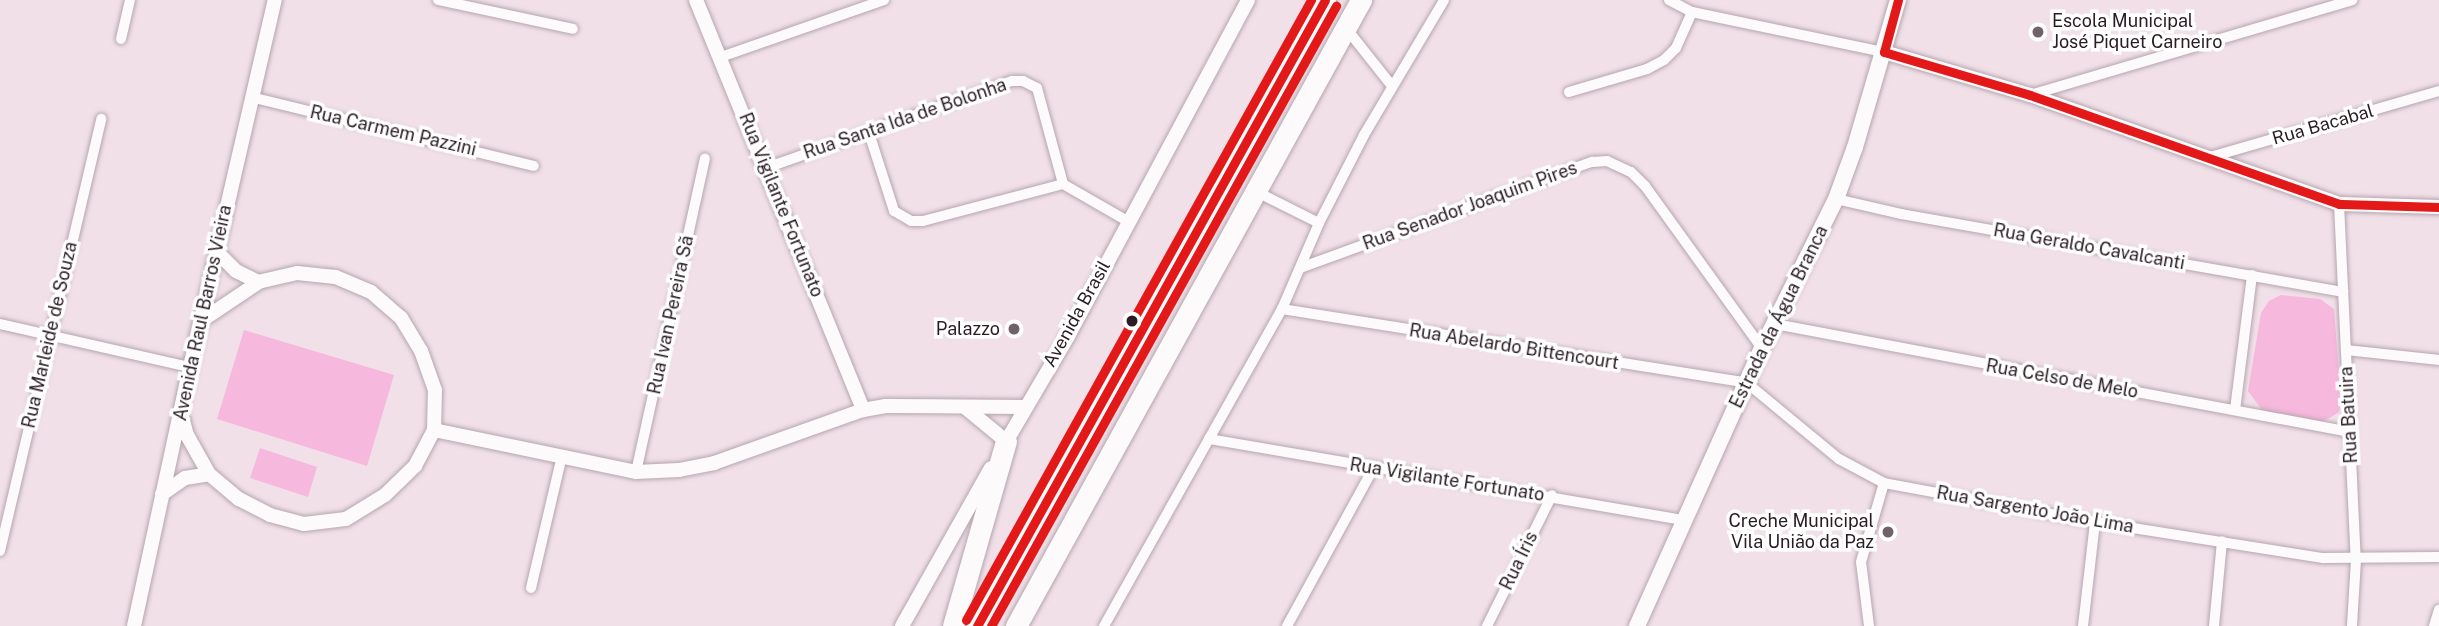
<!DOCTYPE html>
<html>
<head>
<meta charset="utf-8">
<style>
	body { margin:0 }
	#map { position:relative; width:2439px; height:626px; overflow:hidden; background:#f2e0e9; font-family:"Public Sans",sans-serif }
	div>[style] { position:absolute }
	.green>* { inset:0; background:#f6b8dc }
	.roads { filter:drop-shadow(0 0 2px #b5a6ae) drop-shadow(0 0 2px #b5a6ae) }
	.minor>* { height:10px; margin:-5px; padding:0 5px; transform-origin:5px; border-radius:5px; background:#fdfafc }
	.tertiary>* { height:14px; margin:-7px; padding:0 7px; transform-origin:7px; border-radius:7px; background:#fdfafc }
	.secondary>* { height:16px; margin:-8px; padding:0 8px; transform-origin:8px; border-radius:8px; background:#fdfafc }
	.motorway>* { height:21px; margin:-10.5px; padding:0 10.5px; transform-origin:10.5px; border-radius:10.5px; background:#fdfafc }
	.bus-1>* { height:9px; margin:-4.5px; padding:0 4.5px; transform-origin:4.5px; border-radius:4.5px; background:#e31919 }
	.bus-2>* { height:9px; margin:-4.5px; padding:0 4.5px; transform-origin:4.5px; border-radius:4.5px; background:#e31919 }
	.bus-3>* { height:9px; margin:-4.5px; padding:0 4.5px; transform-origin:4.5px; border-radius:4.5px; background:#e31919 }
	.dots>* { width:19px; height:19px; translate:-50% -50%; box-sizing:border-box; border:4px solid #fff; border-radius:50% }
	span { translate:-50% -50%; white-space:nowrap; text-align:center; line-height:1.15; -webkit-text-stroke:7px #fff; paint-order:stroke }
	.poi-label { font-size:18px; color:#2b1c24 }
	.left { translate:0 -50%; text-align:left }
	.right { translate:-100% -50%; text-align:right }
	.street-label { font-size:18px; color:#2b1c24 }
</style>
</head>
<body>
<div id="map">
	<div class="green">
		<i style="clip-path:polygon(2281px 295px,2320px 299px,2334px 309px,2341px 398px,2339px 412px,2328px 419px,2320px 422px,2262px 410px,2248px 391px,2261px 313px,2269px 301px)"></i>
		<i style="clip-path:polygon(244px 330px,394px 375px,367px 466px,217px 419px)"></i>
		<i style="clip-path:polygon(260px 448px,317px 467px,308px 497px,250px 478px)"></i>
	</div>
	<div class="roads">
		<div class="minor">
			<i style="left:438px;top:0;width:138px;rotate:12.1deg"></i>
			<i style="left:1669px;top:0;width:26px;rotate:28deg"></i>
			<i style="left:1692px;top:12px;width:196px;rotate:11.8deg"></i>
			<i style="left:1346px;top:28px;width:74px;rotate:51.6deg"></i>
			<i style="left:121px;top:39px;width:40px;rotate:-77deg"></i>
			<i style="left:721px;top:57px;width:173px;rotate:-19.3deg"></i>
			<i style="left:1569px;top:92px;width:81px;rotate:-16.4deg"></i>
			<i style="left:1647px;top:69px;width:19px;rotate:-28deg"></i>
			<i style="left:1664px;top:60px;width:17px;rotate:-45deg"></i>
			<i style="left:1676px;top:48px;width:39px;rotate:-66deg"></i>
			<i style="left:2030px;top:95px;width:336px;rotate:-16.4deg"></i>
			<i style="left:251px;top:97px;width:291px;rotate:13.7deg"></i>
			<i style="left:869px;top:133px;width:82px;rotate:72.2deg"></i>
			<i style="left:894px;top:211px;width:20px;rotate:30deg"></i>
			<i style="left:911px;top:221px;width:12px"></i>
			<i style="left:923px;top:221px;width:145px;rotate:-14.8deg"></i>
			<i style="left:2207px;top:158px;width:241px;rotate:-16.1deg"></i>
			<i style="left:766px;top:168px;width:261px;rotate:-19.5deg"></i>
			<i style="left:1012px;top:81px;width:11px"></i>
			<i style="left:1023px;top:81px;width:16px;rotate:27deg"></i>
			<i style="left:1037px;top:88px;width:99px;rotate:74.8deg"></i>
			<i style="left:1063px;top:184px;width:76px;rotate:29.9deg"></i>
			<i style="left:1257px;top:192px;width:69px;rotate:26.6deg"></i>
			<i style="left:1836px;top:199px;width:67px;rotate:13deg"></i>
			<i style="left:1901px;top:214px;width:449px;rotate:10deg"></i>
			<i style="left:2339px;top:204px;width:356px;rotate:87.3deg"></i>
			<i style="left:2356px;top:560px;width:66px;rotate:93.5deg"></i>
			<i style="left:1300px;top:268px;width:311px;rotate:-20deg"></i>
			<i style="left:1592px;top:162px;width:15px;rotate:-4deg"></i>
			<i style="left:1607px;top:161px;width:26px;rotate:25deg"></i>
			<i style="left:1631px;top:172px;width:20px;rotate:45deg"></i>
			<i style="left:1645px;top:186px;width:200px;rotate:54.2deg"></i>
			<i style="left:1282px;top:309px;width:471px;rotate:9deg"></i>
			<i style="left:1747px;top:383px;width:119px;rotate:39.6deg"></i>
			<i style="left:1839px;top:459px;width:51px;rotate:28.1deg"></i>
			<i style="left:1884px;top:483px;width:215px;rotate:10.5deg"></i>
			<i style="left:2095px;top:522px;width:231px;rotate:9deg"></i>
			<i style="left:2323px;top:558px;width:116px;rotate:-0.5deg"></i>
			<i style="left:0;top:324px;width:195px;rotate:12.8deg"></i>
			<i style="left:1775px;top:324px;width:585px;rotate:10.64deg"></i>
			<i style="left:2346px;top:350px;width:94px;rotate:6.1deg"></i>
			<i style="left:2235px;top:410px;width:136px;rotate:-82.8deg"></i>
			<i style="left:1209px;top:439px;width:483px;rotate:9.7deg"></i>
			<i style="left:636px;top:472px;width:321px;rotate:-77.6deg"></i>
			<i style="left:0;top:551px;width:444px;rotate:-76.8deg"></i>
			<i style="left:531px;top:588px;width:136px;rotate:-76.8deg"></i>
			<i style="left:1104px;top:626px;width:364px;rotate:-60.7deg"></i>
			<i style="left:1282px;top:309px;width:94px;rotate:-66.7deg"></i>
			<i style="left:1319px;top:223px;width:99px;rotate:-62.9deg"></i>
			<i style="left:1364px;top:135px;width:157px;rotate:-59.3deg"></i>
			<i style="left:1287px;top:626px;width:179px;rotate:-61.3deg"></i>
			<i style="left:1487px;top:626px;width:146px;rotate:-63.6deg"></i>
			<i style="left:1869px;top:626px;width:64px;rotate:-97.1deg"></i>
			<i style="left:1861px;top:562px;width:82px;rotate:-73.8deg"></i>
			<i style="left:2083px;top:626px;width:105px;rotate:-83.4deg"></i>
			<i style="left:2214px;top:626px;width:85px;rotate:-84.6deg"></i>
			<i style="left:2434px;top:626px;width:17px;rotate:-73deg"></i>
		</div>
		<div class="tertiary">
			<i style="left:696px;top:0;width:443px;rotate:67.8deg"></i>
			<i style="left:1884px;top:52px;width:152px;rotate:16.4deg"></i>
			<i style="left:2030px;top:95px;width:328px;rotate:19.4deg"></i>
			<i style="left:2339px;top:204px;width:100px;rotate:1.7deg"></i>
			<i style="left:216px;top:251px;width:28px;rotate:45deg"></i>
			<i style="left:236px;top:271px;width:25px;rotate:26deg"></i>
			<i style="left:966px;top:408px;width:52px;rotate:39.5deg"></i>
			<i style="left:181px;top:413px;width:23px;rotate:75deg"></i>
			<i style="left:187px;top:435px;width:45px;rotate:60.6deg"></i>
			<i style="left:209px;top:474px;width:39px;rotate:40deg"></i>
			<i style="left:239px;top:499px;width:35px;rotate:27deg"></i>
			<i style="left:270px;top:515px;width:35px;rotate:15deg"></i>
			<i style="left:304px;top:524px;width:42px;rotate:-6.8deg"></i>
			<i style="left:346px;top:519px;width:46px;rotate:-31.6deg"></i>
			<i style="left:385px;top:495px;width:42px;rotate:-44deg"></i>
			<i style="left:415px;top:466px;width:41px;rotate:-62.2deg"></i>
			<i style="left:434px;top:430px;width:40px;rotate:-88.6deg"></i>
			<i style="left:435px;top:390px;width:41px;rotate:-109.7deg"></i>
			<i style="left:421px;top:351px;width:39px;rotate:-121deg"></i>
			<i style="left:401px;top:318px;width:40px;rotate:-139deg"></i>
			<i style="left:371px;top:292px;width:39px;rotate:-157deg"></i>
			<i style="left:335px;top:277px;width:38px;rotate:-174deg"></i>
			<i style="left:297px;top:273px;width:39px;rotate:167deg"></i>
			<i style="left:259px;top:282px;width:70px;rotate:146.1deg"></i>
			<i style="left:434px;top:430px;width:206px;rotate:11.7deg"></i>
			<i style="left:636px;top:472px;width:43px;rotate:-2.7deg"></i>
			<i style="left:679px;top:470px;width:36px;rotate:-11deg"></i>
			<i style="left:714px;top:463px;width:158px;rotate:-19.6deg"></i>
			<i style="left:863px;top:410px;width:23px;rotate:-10deg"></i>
			<i style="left:886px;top:406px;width:137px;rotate:0.4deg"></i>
			<i style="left:1003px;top:447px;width:129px;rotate:-59.6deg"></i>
			<i style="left:1068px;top:336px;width:381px;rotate:-61.8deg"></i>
			<i style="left:162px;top:494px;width:28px;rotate:-35deg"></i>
			<i style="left:185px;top:478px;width:24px;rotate:-9deg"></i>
			<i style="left:134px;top:626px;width:265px;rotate:-77.8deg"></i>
			<i style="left:190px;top:367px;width:377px;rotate:-77deg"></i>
			<i style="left:902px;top:626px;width:181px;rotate:-60.6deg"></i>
		</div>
		<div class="secondary">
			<i style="left:1637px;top:626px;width:305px;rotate:-65.8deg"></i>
			<i style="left:1762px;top:348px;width:166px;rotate:-63.6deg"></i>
			<i style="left:1836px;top:199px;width:55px;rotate:-69.9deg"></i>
			<i style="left:1855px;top:147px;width:153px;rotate:-73.7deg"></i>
		</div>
		<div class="motorway">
			<i style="left:953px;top:626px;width:192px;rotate:-74deg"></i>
			<i style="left:977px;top:626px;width:716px;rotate:-60.93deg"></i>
			<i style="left:1016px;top:626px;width:715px;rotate:-61.14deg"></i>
		</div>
	</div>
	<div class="bus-1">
		<i style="left:1884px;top:52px;width:152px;rotate:16.4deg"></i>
		<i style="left:2030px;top:95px;width:328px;rotate:19.4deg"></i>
		<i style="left:2339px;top:204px;width:100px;rotate:1.7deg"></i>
		<i style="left:1884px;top:52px;width:54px;rotate:-74.9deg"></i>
		<i style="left:977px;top:626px;width:716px;rotate:-60.93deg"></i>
	</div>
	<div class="bus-2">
		<i style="left:991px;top:626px;width:710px;rotate:-60.91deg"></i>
	</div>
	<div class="bus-3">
		<i style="left:966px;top:620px;width:710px;rotate:-60.91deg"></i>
	</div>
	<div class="dots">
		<i style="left:2038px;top:32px;background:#716169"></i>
		<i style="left:1132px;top:321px;background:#2b1c24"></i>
		<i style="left:1014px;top:329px;background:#716169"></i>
		<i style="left:1888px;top:532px;background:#716169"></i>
	</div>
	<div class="poi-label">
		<span class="left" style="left:2052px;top:32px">Escola Municipal<br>José Piquet Carneiro</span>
		<span class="right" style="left:1000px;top:329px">Palazzo</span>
		<span class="right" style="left:1874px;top:532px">Creche Municipal<br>Vila União da Paz</span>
	</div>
	<div class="street-label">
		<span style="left:905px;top:119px;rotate:-19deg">Rua Santa Ida de Bolonha</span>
		<span style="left:2323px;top:125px;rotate:-16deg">Rua Bacabal</span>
		<span style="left:393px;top:131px;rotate:13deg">Rua Carmem Pazzini</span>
		<span style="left:781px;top:205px;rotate:68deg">Rua Vigilante Fortunato</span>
		<span style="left:1470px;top:206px;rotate:-20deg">Rua Senador Joaquim Pires</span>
		<span style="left:2089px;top:247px;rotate:10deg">Rua Geraldo Cavalcanti</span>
		<span style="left:203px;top:313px;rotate:-78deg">Avenida Raul Barros Vieira</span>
		<span style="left:1077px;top:314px;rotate:-61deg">Avenida Brasil</span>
		<span style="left:671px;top:315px;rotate:-78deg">Rua Ivan Pereira Sã</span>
		<span style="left:1779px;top:317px;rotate:-64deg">Estrada da Água Branca</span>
		<span style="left:50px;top:335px;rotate:-77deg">Rua Marleide de Souza</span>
		<span style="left:1514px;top:347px;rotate:9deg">Rua Abelardo Bittencourt</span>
		<span style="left:2062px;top:379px;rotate:10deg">Rua Celso de Melo</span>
		<span style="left:2349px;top:415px;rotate:-93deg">Rua Batuira</span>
		<span style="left:1447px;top:480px;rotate:9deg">Rua Vigilante Fortunato</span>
		<span style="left:2035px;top:510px;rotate:10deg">Rua Sargento João Lima</span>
		<span style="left:1519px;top:561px;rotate:-64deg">Rua Íris</span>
	</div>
</div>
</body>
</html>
